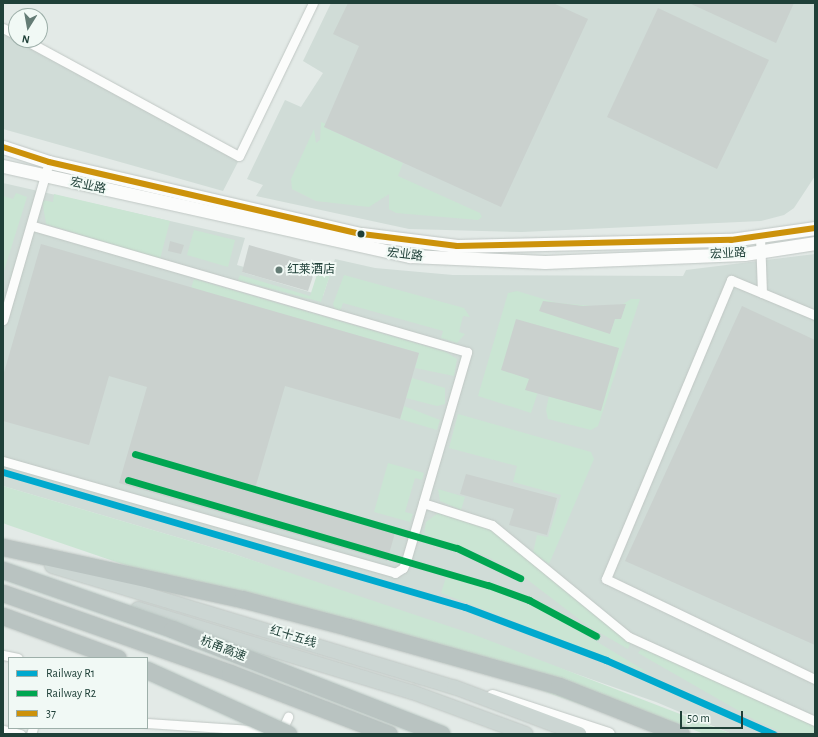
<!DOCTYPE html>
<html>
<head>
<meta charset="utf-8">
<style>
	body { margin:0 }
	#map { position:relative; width:818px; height:737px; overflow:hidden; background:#e3eae7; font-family:"Alegreya Sans","Noto Sans SC",sans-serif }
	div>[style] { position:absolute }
	.built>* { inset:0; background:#d0dcd7 }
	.green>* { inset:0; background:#cae5d3 }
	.building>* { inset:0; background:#cad1ce }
	.roads { filter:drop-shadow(0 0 1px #c0c7c4) drop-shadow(0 0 1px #c0c7c4) }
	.street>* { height:9px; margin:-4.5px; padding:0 4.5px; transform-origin:4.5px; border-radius:4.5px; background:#fbfcfb }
	.secondary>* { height:13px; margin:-6.5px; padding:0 6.5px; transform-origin:6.5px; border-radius:6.5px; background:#fbfcfb }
	.primary>* { height:14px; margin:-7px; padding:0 7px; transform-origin:7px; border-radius:7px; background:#ccd6d3 }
	.highway>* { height:17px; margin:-8.5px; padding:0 8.5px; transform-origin:8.5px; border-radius:8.5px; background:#b9c3c1 }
	.bridges { filter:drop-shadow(0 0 1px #bbc7c3) drop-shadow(0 0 1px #bbc7c3) }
	.highway-bridge>* { height:17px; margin:-8.5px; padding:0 8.5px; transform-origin:8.5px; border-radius:8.5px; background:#b9c3c1 }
	.bus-1>* { height:6px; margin:-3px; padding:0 3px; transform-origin:3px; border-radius:3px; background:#cc920b }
	.rail-1>* { height:7px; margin:-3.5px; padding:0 3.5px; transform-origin:3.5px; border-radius:3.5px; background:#00a9ce }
	.rail-2>* { height:7px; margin:-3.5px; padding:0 3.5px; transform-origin:3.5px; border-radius:3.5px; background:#00a651 }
	.dots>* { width:11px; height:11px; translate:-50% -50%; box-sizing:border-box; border:2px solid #f1f9f5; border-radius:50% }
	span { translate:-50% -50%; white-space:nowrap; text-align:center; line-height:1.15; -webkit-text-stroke:4px #f1f9f5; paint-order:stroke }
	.street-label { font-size:12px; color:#1f4038 }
	.poi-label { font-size:12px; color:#1f4038 }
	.left { translate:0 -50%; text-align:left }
	.frame { position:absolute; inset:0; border:4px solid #1f4038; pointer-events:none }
	.legend { position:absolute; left:8px; top:657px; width:140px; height:72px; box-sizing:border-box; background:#f1f9f5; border:1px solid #9dafa9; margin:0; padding:5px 7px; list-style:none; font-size:12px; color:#1f4038 }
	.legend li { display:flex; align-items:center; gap:8px; height:20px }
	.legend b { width:20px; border:1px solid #9dafa9 }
	.north { position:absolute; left:8px; top:8px; width:40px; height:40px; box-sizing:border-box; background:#f1f9f5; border:1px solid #9dafa9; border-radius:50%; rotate:191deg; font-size:11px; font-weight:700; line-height:16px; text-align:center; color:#1f4038 }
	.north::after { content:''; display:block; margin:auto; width:14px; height:18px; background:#647c75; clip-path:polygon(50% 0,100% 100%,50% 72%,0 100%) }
	.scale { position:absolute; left:680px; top:711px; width:63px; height:18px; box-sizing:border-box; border:2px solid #1f4038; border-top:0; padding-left:5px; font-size:12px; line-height:14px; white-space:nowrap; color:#1f4038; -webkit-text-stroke:3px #f1f9f5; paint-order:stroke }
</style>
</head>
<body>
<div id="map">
	<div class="built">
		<i style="clip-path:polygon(331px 3px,815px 3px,815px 176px,794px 208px,784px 215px,761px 221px,522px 232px,409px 229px,256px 196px,263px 185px,247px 179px,285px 100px,301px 107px,323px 73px,303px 61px)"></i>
		<i style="clip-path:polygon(3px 28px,16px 35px,16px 40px,24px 40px,239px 160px,223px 191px,3px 129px)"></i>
		<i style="clip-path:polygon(3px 183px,245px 238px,237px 265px,244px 267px,242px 272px,323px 296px,335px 259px,375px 268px,453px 275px,683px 276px,686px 270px,815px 254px,815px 734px,732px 734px,656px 702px,231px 553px,3px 486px)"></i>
	</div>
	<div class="green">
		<i style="clip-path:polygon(321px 122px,326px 124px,324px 127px,403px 163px,398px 176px,480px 213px,482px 217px,478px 220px,396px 213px,389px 209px,389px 194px,369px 207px,316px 201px,292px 189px,291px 179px,314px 129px,316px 143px,320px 140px)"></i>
		<i style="clip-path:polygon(16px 193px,27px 197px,3px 274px,3px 196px,13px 199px)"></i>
		<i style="clip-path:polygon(54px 194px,170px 221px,160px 259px,46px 224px,42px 200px,53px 202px)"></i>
		<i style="clip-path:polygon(194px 230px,235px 240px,228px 267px,187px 255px)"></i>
		<i style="clip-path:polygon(320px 265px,332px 269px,321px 302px,238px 280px,240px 275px,310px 296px)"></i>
		<i style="clip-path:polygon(344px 275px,464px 308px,470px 317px,463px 316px,459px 332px,465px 334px,457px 343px,441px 338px,443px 331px,343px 303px,340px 311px,335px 309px,333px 304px)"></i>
		<i style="clip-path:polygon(194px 279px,446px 352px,457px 359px,454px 376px,415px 368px,419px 353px,191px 288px)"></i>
		<i style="clip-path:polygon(517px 291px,557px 303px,617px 308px,631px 299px,640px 299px,598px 426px,591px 430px,548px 419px,546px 410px,550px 391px,539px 389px,531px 413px,478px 396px,508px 293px)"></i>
		<i style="clip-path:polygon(412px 378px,445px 388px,445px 404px,437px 406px,406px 398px)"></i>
		<i style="clip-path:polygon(404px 406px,440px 420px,437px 430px,400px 419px)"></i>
		<i style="clip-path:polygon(458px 414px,591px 452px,594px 459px,549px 564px,533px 553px,537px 535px,548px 537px,561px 495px,513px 482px,517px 466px,449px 448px)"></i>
		<i style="clip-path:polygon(388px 463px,424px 473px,422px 480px,415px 478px,405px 512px,413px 514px,410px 522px,374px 512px)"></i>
		<i style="clip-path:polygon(3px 486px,231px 553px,475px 635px,732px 734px,704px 734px,679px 724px,663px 734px,490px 672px,166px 579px,8px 525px,3px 523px)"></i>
		<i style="clip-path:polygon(438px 489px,465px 497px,461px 510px,440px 501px)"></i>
		<i style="clip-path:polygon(438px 513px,491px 530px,631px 642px,628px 649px,588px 626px,520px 574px,488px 557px,424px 534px,426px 522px)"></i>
		<i style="clip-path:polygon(446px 577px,494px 591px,549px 613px,652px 675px,441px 593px)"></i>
		<i style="clip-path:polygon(642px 648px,815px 725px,815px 734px,785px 734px,753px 719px,638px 653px)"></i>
	</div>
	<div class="building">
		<i style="clip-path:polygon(348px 3px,553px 3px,588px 19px,501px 207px,324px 127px,359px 46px,333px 34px)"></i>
		<i style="clip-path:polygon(689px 3px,794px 3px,776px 43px)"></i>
		<i style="clip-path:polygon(658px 8px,769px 60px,717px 169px,607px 117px)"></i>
		<i style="clip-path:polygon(170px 241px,184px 245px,181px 254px,168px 251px)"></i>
		<i style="clip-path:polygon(41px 244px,419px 353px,400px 419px,285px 386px,254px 492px,395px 533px,387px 561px,119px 483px,147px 387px,109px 376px,89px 445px,3px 421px,3px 376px)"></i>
		<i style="clip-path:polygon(249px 245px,317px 264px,308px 291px,242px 272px)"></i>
		<i style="clip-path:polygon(543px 301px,583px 306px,626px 304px,621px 319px,615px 319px,610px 334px,539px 311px)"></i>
		<i style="clip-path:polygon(742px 306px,815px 340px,815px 645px,625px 561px)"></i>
		<i style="clip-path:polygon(516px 319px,619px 348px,601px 411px,525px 390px,529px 379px,501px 370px)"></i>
		<i style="clip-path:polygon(466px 474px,557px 498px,547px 535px,509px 525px,514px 509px,460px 494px)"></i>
	</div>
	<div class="roads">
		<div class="street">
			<i style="left:3px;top:28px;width:15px;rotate:28deg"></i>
			<i style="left:25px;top:40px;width:243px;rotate:28.5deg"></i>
			<i style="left:239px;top:156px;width:170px;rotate:-64.2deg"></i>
			<i style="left:760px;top:236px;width:57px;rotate:88deg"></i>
			<i style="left:815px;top:315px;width:91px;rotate:-157.4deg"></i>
			<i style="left:731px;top:280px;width:324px;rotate:112.7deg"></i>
			<i style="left:606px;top:579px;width:232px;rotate:25.6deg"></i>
			<i style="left:3px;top:320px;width:165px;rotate:-73.8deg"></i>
			<i style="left:3px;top:461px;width:408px;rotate:15.9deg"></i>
			<i style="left:395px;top:573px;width:9px;rotate:-32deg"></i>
			<i style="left:403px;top:568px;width:8px;rotate:-67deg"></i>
			<i style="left:406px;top:561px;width:218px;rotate:-73.7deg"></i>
			<i style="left:467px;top:352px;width:454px;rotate:-163.8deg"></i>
			<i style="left:423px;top:503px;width:72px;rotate:17.7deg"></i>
			<i style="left:492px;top:525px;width:177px;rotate:39.3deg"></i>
			<i style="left:629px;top:637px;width:204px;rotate:24.3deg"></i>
			<i style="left:3px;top:655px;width:15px;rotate:11deg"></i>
			<i style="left:147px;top:723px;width:134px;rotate:3.8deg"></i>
			<i style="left:281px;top:732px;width:17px;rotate:-65deg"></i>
			<i style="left:3px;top:730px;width:18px;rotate:13deg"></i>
			<i style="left:31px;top:734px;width:6px;rotate:-72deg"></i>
		</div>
		<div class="secondary">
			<i style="left:3px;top:147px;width:48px;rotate:18.1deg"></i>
			<i style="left:49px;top:162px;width:321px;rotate:13deg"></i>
			<i style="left:362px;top:234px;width:96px;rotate:7.2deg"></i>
			<i style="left:457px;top:246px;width:274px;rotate:-1.3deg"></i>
			<i style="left:731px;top:240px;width:85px;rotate:-8.1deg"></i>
			<i style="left:3px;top:166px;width:417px;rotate:12.5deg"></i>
			<i style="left:410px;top:256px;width:135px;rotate:2.5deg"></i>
			<i style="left:545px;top:262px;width:199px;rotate:-2.3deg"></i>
			<i style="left:744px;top:254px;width:72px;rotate:-8.8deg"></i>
			<i style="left:492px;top:696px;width:122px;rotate:18.1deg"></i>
		</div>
		<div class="primary">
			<i style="left:52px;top:566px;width:420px;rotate:16.8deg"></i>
			<i style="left:454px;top:687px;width:134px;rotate:20.6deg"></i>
			<i style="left:138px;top:609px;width:286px;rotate:16.9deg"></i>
			<i style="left:412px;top:692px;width:121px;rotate:20.2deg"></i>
		</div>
		<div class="highway">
			<i style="left:3px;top:547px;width:245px;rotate:12.3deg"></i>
			<i style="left:242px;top:599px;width:110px;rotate:14.8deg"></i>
			<i style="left:348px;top:627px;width:219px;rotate:15.6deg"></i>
			<i style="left:559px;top:686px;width:131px;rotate:21.5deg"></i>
			<i style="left:3px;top:593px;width:241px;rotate:19.4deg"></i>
			<i style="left:230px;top:673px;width:170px;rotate:21deg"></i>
			<i style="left:3px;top:616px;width:122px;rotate:20.1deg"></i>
		</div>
	</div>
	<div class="bridges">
		<div class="highway-bridge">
			<i style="left:3px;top:570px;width:179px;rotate:19.2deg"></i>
			<i style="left:172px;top:629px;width:289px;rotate:21.3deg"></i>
			<i style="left:147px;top:670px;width:155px;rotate:24.4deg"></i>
		</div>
	</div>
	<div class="bus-1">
		<i style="left:3px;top:147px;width:48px;rotate:18.1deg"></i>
		<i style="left:49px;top:162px;width:321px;rotate:13deg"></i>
		<i style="left:362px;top:234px;width:96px;rotate:7.2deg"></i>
		<i style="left:457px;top:246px;width:274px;rotate:-1.3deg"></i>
		<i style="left:731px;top:240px;width:85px;rotate:-8.1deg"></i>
	</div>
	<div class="rail-1">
		<i style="left:3px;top:472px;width:481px;rotate:16.3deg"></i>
		<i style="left:465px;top:607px;width:151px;rotate:20.6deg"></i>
		<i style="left:606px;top:660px;width:183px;rotate:23.9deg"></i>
	</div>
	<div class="rail-2">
		<i style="left:135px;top:454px;width:335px;rotate:16.3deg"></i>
		<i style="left:457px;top:548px;width:70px;rotate:25.5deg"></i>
		<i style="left:128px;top:480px;width:375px;rotate:16.3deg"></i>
		<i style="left:488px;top:585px;width:44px;rotate:20.1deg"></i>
		<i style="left:529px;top:600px;width:76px;rotate:28.2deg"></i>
	</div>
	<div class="dots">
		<i style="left:361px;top:234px;background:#1f4038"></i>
		<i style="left:279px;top:270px;background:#647c75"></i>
	</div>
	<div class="street-label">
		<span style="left:88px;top:186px;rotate:13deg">宏业路</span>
		<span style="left:728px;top:254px;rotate:-3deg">宏业路</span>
		<span style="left:405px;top:255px;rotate:7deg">宏业路</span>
		<span style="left:293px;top:637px;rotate:17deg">红十五线</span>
		<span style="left:223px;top:649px;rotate:21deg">杭甬高速</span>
	</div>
	<div class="poi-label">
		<span class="left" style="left:287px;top:270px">红莱酒店</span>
	</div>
	<div class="frame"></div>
	<ul class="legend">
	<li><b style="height:5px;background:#00a9ce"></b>Railway R1</li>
	<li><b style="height:5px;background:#00a651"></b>Railway R2</li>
	<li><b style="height:5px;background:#cc920b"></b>37</li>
	</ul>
	<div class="north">N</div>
	<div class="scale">50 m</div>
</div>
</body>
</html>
